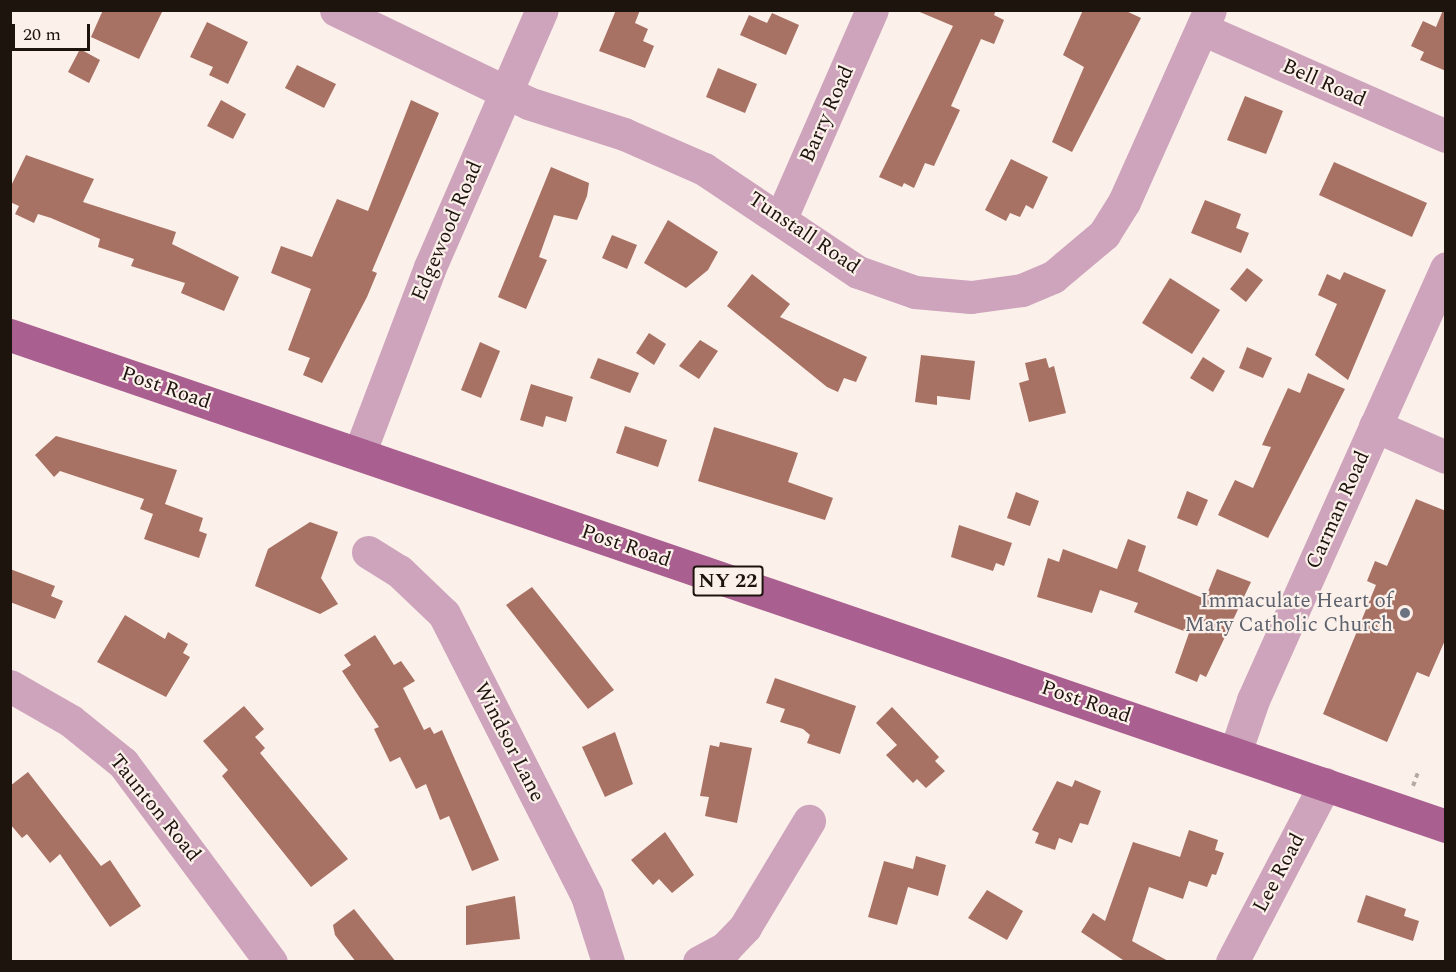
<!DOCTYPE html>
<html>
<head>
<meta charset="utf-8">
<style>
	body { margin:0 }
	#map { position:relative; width:1456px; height:972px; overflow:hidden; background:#fcf0ea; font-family:Spectral,serif }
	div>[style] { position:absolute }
	.building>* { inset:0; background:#a77163 }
	.path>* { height:4px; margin-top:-2px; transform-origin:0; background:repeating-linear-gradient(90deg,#b5aaa4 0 4.5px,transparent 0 9px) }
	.minor>* { height:33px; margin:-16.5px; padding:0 16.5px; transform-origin:16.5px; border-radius:16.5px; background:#cea4bd }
	.major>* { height:33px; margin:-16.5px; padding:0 16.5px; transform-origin:16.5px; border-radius:16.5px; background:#a95f8f }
	.dots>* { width:16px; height:16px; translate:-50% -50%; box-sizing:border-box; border:3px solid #fcf0ea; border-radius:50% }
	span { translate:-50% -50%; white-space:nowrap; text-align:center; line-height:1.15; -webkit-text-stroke:4.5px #fcf0ea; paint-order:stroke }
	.shield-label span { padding:2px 4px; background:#fcf0ea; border:2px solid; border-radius:4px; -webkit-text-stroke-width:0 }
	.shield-label { font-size:20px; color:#1e140e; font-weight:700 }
	.street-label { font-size:21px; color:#1e140e }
	.worship-label { font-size:21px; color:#5b616d }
	.right { translate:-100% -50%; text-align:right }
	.frame { position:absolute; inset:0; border:12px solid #1e140e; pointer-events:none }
	.scale { position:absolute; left:12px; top:24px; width:78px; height:27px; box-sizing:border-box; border:3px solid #1e140e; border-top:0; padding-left:8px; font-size:18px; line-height:21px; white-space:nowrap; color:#1e140e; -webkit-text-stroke:4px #fcf0ea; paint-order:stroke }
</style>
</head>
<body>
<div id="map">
	<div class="building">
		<i style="clip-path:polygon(103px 10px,163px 10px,139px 59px,91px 37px)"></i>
		<i style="clip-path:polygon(616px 10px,640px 10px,635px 23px,648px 29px,643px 41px,654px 46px,645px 68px,599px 51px)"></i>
		<i style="clip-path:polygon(915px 10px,996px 10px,994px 15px,1004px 20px,994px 44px,981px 39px,951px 106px,960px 110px,934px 166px,925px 163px,914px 188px,904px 183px,902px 187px,879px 177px,953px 26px)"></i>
		<i style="clip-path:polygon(1083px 10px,1124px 10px,1141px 18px,1072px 152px,1052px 142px,1084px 67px,1063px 55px)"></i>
		<i style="clip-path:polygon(1443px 10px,1446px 10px,1446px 71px,1420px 60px,1424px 52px,1411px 46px,1423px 21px,1436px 27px)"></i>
		<i style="clip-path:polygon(772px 13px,799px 25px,786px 55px,740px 35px,749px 15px,767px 23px)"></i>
		<i style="clip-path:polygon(207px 22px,248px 42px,228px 84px,209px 75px,213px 67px,190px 57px)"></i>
		<i style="clip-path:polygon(80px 49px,100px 60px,89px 83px,68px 72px)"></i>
		<i style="clip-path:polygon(297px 65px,336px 84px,324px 108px,285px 88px)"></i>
		<i style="clip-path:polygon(718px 68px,757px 84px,745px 113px,706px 97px)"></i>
		<i style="clip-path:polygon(1245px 96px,1283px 111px,1266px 154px,1227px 140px)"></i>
		<i style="clip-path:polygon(221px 100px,246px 114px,233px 139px,207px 126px)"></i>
		<i style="clip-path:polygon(411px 100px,439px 113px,372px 271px,377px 273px,367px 297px,322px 383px,303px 375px,310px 358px,288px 350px,311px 289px,271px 273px,281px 246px,312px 257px,337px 199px,368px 211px)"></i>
		<i style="clip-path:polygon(26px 155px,94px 179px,83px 202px,176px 232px,172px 244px,239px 277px,224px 311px,181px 293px,185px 283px,131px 266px,134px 259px,98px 247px,100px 239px,51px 218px,38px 214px,34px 223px,15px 214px,19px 206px,10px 202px,10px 188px)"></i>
		<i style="clip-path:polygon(1011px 159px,1048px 177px,1033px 209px,1026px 205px,1020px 217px,1010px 213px,1006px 221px,985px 210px)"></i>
		<i style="clip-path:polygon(1334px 162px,1427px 203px,1412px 237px,1319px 195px)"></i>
		<i style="clip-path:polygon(551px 167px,589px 183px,587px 196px,577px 220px,554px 215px,539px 257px,547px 260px,526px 309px,498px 297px)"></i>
		<i style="clip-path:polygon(1205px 200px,1241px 214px,1236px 228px,1249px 233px,1241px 253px,1191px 233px)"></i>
		<i style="clip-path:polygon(668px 220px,718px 252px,708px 270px,686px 288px,644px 263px)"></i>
		<i style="clip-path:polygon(612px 235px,637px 245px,627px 269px,602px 258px)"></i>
		<i style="clip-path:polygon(1247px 268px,1263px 280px,1246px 302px,1230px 289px)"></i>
		<i style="clip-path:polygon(1344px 272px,1386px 290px,1348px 380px,1315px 355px,1337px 304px,1318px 295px,1327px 274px,1340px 280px)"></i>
		<i style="clip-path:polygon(752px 274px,790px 304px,780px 317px,867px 357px,856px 382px,844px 378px,838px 392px,827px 387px,727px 306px)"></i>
		<i style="clip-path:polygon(1170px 278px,1220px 310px,1192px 354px,1142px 323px)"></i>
		<i style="clip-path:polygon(649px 333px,666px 344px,654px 365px,636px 353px)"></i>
		<i style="clip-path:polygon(700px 340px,718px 351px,699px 379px,679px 366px)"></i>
		<i style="clip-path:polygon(480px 342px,500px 351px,481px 398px,461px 390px)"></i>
		<i style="clip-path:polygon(1247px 347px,1272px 358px,1263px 378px,1239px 368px)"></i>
		<i style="clip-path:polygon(921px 355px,975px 361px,970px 400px,937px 396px,937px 405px,915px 402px)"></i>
		<i style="clip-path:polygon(1203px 357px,1225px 371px,1213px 392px,1190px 378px)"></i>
		<i style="clip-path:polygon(598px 358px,639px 373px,630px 393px,590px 378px)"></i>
		<i style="clip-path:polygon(1046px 358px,1049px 368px,1054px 366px,1066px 413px,1029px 422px,1019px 383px,1029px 380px,1025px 363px)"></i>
		<i style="clip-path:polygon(1308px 373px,1345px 389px,1268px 538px,1218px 515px,1235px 480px,1253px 488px,1271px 447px,1262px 445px,1288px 388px,1300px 393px)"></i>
		<i style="clip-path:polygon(531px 384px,573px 397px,566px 422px,546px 416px,543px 427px,520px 420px)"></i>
		<i style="clip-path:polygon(625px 426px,667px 440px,658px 467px,616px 453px)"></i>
		<i style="clip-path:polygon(714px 427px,798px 453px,788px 482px,833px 498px,825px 520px,698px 481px)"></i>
		<i style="clip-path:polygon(56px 436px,177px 470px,165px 504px,203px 518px,199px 531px,207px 534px,199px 558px,144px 539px,153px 514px,140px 509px,144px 499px,60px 471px,54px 477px,35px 455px)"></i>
		<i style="clip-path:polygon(1187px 491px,1208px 500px,1197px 526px,1177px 518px)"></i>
		<i style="clip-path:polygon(1016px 492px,1039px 501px,1030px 526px,1007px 518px)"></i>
		<i style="clip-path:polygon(1416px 499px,1446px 511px,1446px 638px,1429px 677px,1417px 672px,1387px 742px,1323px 714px,1376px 585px,1367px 581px,1375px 561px,1387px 566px)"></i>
		<i style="clip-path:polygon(310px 522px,338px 532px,321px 578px,338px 604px,320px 614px,255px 586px,268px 549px)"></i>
		<i style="clip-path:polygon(959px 525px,1012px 543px,1004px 566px,996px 563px,993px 571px,951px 557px)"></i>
		<i style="clip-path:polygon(1128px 539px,1146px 546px,1138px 571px,1205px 599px,1217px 569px,1251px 582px,1206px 677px,1200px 674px,1197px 682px,1175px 673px,1189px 633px,1134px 612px,1138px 603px,1100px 590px,1092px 613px,1037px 597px,1048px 558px,1059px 562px,1063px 549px,1117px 569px)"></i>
		<i style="clip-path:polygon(10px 569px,55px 586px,51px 596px,63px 601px,55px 619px,10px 602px)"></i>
		<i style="clip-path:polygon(532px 587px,614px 690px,588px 709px,506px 605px)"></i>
		<i style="clip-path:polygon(125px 615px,165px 639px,168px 632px,188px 644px,183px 653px,190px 657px,166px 697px,97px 662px)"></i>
		<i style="clip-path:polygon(375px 635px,394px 665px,401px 661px,415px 681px,403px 688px,424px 730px,430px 727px,434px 734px,442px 730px,499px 860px,472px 871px,449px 816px,440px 820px,426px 784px,416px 789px,400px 757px,390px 762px,374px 729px,379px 727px,342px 671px,351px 665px,344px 655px)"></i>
		<i style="clip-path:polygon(775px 678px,856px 706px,840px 754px,807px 743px,810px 735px,803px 729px,780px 722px,785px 709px,766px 703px)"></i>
		<i style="clip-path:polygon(244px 706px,264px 729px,255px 737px,265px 748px,260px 753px,348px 859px,311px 887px,222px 776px,228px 770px,203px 741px)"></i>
		<i style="clip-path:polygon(892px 707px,939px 757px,935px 761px,945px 771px,926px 788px,917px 779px,913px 783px,886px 755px,897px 745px,876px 723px)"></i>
		<i style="clip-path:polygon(615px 732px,633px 784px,605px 797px,582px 747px)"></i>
		<i style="clip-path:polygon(720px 742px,752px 748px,737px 823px,705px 816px,709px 797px,700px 796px,710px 745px,719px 747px)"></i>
		<i style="clip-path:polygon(28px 772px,101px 866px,110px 860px,141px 906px,110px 927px,60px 854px,50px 863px,27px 834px,22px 838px,10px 824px,10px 786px)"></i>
		<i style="clip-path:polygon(1075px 780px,1101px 791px,1088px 825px,1080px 823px,1072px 843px,1059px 838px,1055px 850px,1035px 843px,1039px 833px,1032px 830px,1057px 781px,1072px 787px)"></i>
		<i style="clip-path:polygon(1189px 830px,1218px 840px,1215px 850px,1224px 853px,1216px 875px,1212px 874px,1207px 887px,1189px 881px,1183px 899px,1149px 887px,1132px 941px,1170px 962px,1126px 962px,1081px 932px,1093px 913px,1105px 921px,1133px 842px,1180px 857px)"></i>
		<i style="clip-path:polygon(665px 832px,694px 875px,672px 893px,659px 879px,653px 885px,631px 860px)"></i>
		<i style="clip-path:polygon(916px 856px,946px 865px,938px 896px,908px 887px,897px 925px,868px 917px,884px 861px,913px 869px)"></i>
		<i style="clip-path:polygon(987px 890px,1023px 911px,1007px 940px,968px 918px)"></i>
		<i style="clip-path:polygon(1366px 895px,1406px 909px,1404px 916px,1419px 921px,1413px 941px,1357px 922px)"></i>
		<i style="clip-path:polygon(515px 896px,520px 939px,466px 945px,466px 906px)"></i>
		<i style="clip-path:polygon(354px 909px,396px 962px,356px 962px,335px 935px,333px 925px)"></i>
	</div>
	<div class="path">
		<i style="left:1413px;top:786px;width:15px;rotate:-70deg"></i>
	</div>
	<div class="minor">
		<i style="left:336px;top:10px;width:213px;rotate:25.8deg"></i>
		<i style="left:528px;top:103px;width:101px;rotate:17.9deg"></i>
		<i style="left:624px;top:134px;width:87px;rotate:23.6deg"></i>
		<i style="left:704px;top:169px;width:185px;rotate:33.8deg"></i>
		<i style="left:858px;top:272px;width:60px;rotate:19.3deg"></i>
		<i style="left:915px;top:292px;width:56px;rotate:5.1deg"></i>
		<i style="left:971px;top:297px;width:51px;rotate:-7.8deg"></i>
		<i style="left:1022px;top:290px;width:34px;rotate:-23deg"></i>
		<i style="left:1053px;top:277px;width:67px;rotate:-40.1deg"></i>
		<i style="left:1104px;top:234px;width:38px;rotate:-58deg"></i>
		<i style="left:1124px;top:202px;width:210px;rotate:-65.9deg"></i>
		<i style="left:1202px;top:29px;width:266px;rotate:23.7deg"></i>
		<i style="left:781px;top:218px;width:227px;rotate:-66.4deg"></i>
		<i style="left:1375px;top:426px;width:77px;rotate:23.6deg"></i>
		<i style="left:359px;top:454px;width:200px;rotate:-69.2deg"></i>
		<i style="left:430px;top:267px;width:280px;rotate:-66.5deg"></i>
		<i style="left:368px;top:552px;width:36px;rotate:32deg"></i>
		<i style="left:399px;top:571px;width:62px;rotate:43.7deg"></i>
		<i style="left:444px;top:614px;width:316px;rotate:63.1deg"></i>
		<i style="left:587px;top:896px;width:69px;rotate:72.3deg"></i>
		<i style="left:10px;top:686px;width:70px;rotate:29.8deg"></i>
		<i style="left:71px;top:721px;width:67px;rotate:38.9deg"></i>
		<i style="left:123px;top:763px;width:248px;rotate:53.4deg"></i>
		<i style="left:1235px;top:753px;width:56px;rotate:-71.2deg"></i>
		<i style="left:1253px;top:700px;width:473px;rotate:-65.9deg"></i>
		<i style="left:699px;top:962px;width:30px;rotate:-28deg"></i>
		<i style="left:725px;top:948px;width:29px;rotate:-46deg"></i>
		<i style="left:745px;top:927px;width:124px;rotate:-58.9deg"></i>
		<i style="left:1232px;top:962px;width:201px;rotate:-62.4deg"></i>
	</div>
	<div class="major">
		<i style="left:10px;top:335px;width:1518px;rotate:18.88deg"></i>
	</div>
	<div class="dots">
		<i style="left:1405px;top:613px;background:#6b7280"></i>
	</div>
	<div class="shield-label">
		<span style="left:728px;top:581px">NY 22</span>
	</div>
	<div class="street-label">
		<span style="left:1324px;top:83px;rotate:24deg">Bell Road</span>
		<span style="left:827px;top:114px;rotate:-66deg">Barry Road</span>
		<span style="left:447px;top:231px;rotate:-67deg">Edgewood Road</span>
		<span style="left:804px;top:233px;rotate:34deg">Tunstall Road</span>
		<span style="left:166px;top:388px;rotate:19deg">Post Road</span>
		<span style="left:1338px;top:510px;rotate:-66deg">Carman Road</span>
		<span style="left:626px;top:546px;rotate:19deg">Post Road</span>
		<span style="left:1086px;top:702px;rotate:19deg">Post Road</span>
		<span style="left:509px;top:742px;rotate:63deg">Windsor Lane</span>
		<span style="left:155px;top:808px;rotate:51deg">Taunton Road</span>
		<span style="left:1279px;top:873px;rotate:-62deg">Lee Road</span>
	</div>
	<div class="worship-label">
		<span class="right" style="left:1393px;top:613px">Immaculate Heart of<br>Mary Catholic Church</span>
	</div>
	<div class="frame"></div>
	<div class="scale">20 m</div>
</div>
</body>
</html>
